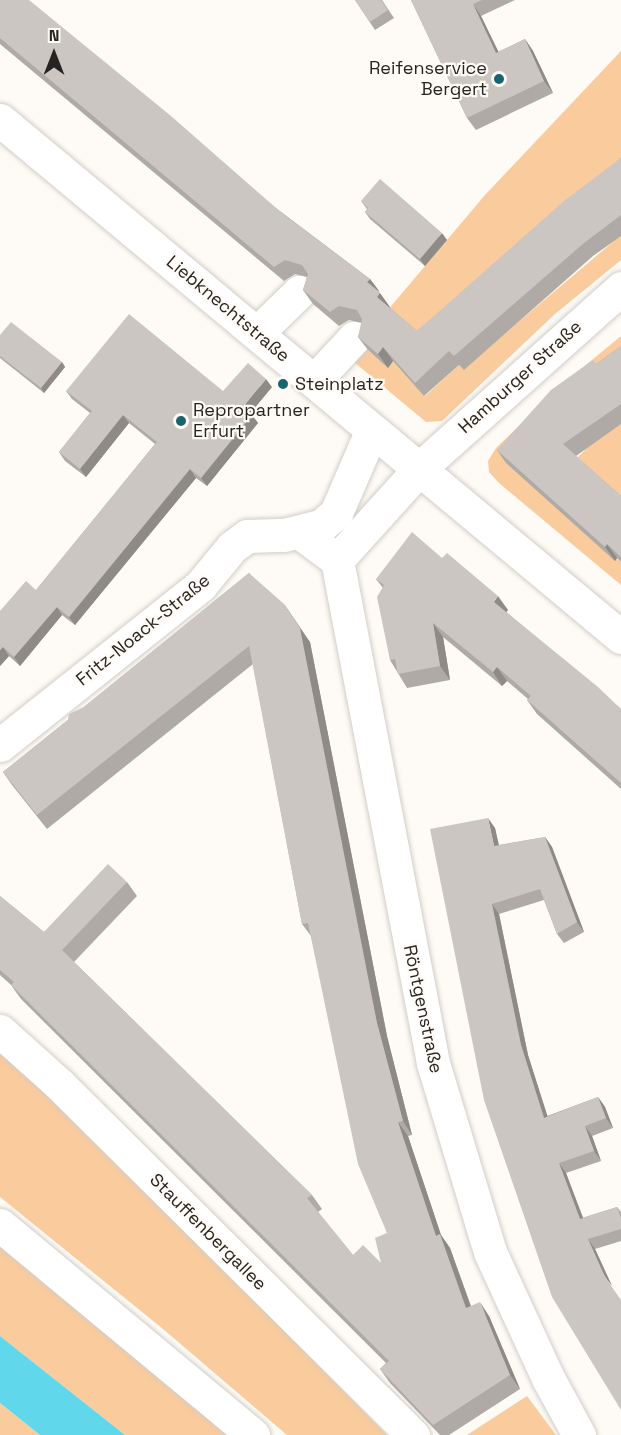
<!DOCTYPE html>
<html>
<head>
<meta charset="utf-8">
<style>
	body { margin:0 }
	#map { position:relative; width:621px; height:1435px; overflow:hidden; background:#fefaf5; font-family:"Space Grotesk",sans-serif }
	div>[style] { position:absolute }
	.green>* { inset:0; background:#facb9c }
	.water>* { inset:0; background:#61d7ec }
	.roads { filter:drop-shadow(0 0 2px #d2cdc8) drop-shadow(0 0 2px #d2cdc8) }
	.minor>* { height:33px; margin:-16.5px; padding:0 16.5px; transform-origin:16.5px; border-radius:16.5px; background:#fff }
	.major>* { height:33px; margin:-16.5px; padding:0 16.5px; transform-origin:16.5px; border-radius:16.5px; background:#fff }
	.wall>* { inset:0; background:#afaaa6 }
	.shaded-wall>* { inset:0; background:#8e8b87 }
	.building>* { inset:0; background:#cbc6c1 }
	.dots>* { width:16px; height:16px; translate:-50% -50%; box-sizing:border-box; border:3px solid #fefaf5; border-radius:50% }
	span { translate:-50% -50%; white-space:nowrap; text-align:center; line-height:1.15; -webkit-text-stroke:4.5px #fefaf5; paint-order:stroke }
	.poi-label { font-size:18px; color:#262422 }
	.right { translate:-100% -50%; text-align:right }
	.left { translate:0 -50%; text-align:left }
	.street-label { font-size:18px; color:#262422 }
	.north { position:absolute; left:24px; top:24px; width:60px; height:60px; -webkit-text-stroke:4px #fefaf5; paint-order:stroke; rotate:0deg; font-size:16px; font-weight:700; line-height:24px; text-align:center; color:#262422 }
	.north::after { content:''; display:block; margin:auto; width:21px; height:27px; background:#262422; clip-path:polygon(50% 0,100% 100%,50% 72%,0 100%) }
</style>
</head>
<body>
<div id="map">
	<div class="green">
		<i style="clip-path:polygon(621px 51px,621px 179px,427px 345px,387px 311px,485px 195px)"></i>
		<i style="clip-path:polygon(621px 235px,621px 260px,555px 314px,442px 421px,426px 422px,348px 357px,359px 343px,388px 367px,393px 361px,425px 396px,459px 365px,463px 369px)"></i>
		<i style="clip-path:polygon(621px 336px,621px 367px,507px 463px,621px 562px,621px 585px,499px 483px,489px 472px,488px 461px,496px 448px,558px 388px)"></i>
		<i style="clip-path:polygon(621px 424px,621px 501px,575px 460px,596px 439px)"></i>
		<i style="clip-path:polygon(0 1048px,28px 1072px,387px 1435px,287px 1435px,163px 1329px,0 1197px)"></i>
		<i style="clip-path:polygon(0 1243px,231px 1435px,125px 1435px,0 1336px)"></i>
		<i style="clip-path:polygon(527px 1396px,556px 1435px,467px 1435px)"></i>
		<i style="clip-path:polygon(0 1403px,40px 1435px,0 1435px)"></i>
	</div>
	<div class="water">
		<i style="clip-path:polygon(0 1336px,125px 1435px,40px 1435px,0 1403px)"></i>
	</div>
	<div class="roads">
		<div class="minor">
			<i style="left:0;top:120px;width:808px;rotate:39.78deg"></i>
			<i style="left:257px;top:333px;width:59px;rotate:-44.3deg"></i>
			<i style="left:314px;top:381px;width:59px;rotate:-47.1deg"></i>
			<i style="left:299px;top:532px;width:47px;rotate:36.4deg"></i>
			<i style="left:337px;top:560px;width:512px;rotate:79.19deg"></i>
			<i style="left:433px;top:1063px;width:197px;rotate:73.2deg"></i>
			<i style="left:490px;top:1252px;width:141px;rotate:65.3deg"></i>
			<i style="left:549px;top:1380px;width:63px;rotate:61.4deg"></i>
			<i style="left:337px;top:560px;width:124px;rotate:-47.9deg"></i>
			<i style="left:420px;top:468px;width:270px;rotate:-41.8deg"></i>
			<i style="left:0;top:745px;width:256px;rotate:-38.5deg"></i>
			<i style="left:200px;top:586px;width:50px;rotate:-50.6deg"></i>
			<i style="left:232px;top:547px;width:19px;rotate:-36deg"></i>
			<i style="left:247px;top:536px;width:37px;rotate:-2deg"></i>
			<i style="left:284px;top:535px;width:38px;rotate:-14deg"></i>
			<i style="left:321px;top:526px;width:20px;rotate:-41deg"></i>
			<i style="left:336px;top:513px;width:90px;rotate:-66.6deg"></i>
		</div>
		<div class="major">
			<i style="left:0;top:1031px;width:79px;rotate:41.9deg"></i>
			<i style="left:59px;top:1084px;width:499px;rotate:44.8deg"></i>
			<i style="left:0;top:1225px;width:329px;rotate:39.7deg"></i>
		</div>
	</div>
	<div class="wall">
		<i style="clip-path:polygon(0 0,370px 279px,389px 307px,417px 331px,621px 158px,621px 236px,593px 256px,464px 370px,459px 365px,424px 396px,393px 361px,388px 368px,368px 350px,358px 337px,362px 323px,349px 320px,339px 326px,313px 304px,303px 290px,307px 277px,295px 274px,284px 281px,0 44px)"></i>
		<i style="clip-path:polygon(355px 0,382px 0,394px 18px,375px 30px)"></i>
		<i style="clip-path:polygon(411px 0,515px 0,481px 16px,498px 52px,525px 39px,533px 51px,553px 93px,476px 130px,467px 118px)"></i>
		<i style="clip-path:polygon(361px 201px,447px 240px,425px 266px,370px 219px,365px 212px,367px 209px)"></i>
		<i style="clip-path:polygon(0 335px,62px 362px,65px 367px,44px 393px,0 358px)"></i>
		<i style="clip-path:polygon(621px 346px,621px 424px,576px 456px,621px 496px,621px 562px,617px 558px,615px 561px,506px 463px,497px 450px,596px 364px)"></i>
		<i style="clip-path:polygon(272px 387px,250px 413px,258px 423px,207px 486px,196px 478px,75px 625px,62px 615px,20px 666px,9px 656px,0 666px,0 611px,36px 590px,155px 444px,129px 423px,86px 477px,65px 461px,59px 452px,90px 413px,72px 399px,66px 391px,223px 391px)"></i>
		<i style="clip-path:polygon(442px 558px,508px 610px,506px 612px,621px 709px,621px 789px,537px 714px,527px 700px,528px 699px,507px 681px,502px 686px,443px 637px,450px 680px,407px 688px,390px 660px,383px 588px,376px 579px)"></i>
		<i style="clip-path:polygon(249px 573px,310px 642px,387px 1036px,412px 1135px,408px 1136px,441px 1235px,450px 1248px,471px 1306px,489px 1316px,520px 1389px,449px 1435px,440px 1435px,390px 1383px,380px 1369px,386px 1363px,21px 999px,11px 985px,0 975px,0 896px,44px 932px,127px 882px,137px 896px,74px 962px,312px 1195px,322px 1209px,318px 1212px,353px 1255px,381px 1263px,387px 1233px,311px 936px,302px 924px,253px 664px,47px 829px,12px 785px,3px 772px,84px 707px)"></i>
		<i style="clip-path:polygon(495px 828px,499px 845px,545px 837px,552px 847px,584px 932px,564px 943px,557px 934px,544px 900px,499px 914px,528px 1055px,547px 1116px,598px 1097px,605px 1107px,613px 1128px,592px 1136px,601px 1161px,566px 1173px,582px 1218px,617px 1207px,621px 1212px,621px 1241px,595px 1249px,612px 1286px,484px 1100px)"></i>
	</div>
	<div class="shaded-wall">
		<i style="clip-path:polygon(473px 4px,481px 16px,505px 65px,496px 53px)"></i>
		<i style="clip-path:polygon(525px 39px,533px 51px,553px 93px,544px 81px)"></i>
		<i style="clip-path:polygon(442px 233px,447px 240px,425px 266px,420px 259px)"></i>
		<i style="clip-path:polygon(370px 279px,380px 292px,367px 282px)"></i>
		<i style="clip-path:polygon(380px 293px,390px 307px,387px 311px,377px 297px)"></i>
		<i style="clip-path:polygon(383px 347px,393px 361px,388px 368px,378px 354px)"></i>
		<i style="clip-path:polygon(62px 362px,65px 367px,44px 393px,41px 388px)"></i>
		<i style="clip-path:polygon(266px 379px,272px 387px,249px 415px,243px 407px)"></i>
		<i style="clip-path:polygon(123px 415px,129px 423px,86px 477px,80px 469px)"></i>
		<i style="clip-path:polygon(252px 415px,258px 423px,207px 486px,201px 478px)"></i>
		<i style="clip-path:polygon(190px 469px,196px 478px,75px 625px,69px 617px)"></i>
		<i style="clip-path:polygon(607px 544px,617px 558px,615px 561px,605px 547px)"></i>
		<i style="clip-path:polygon(498px 596px,508px 610px,503px 616px,494px 602px)"></i>
		<i style="clip-path:polygon(284px 604px,310px 642px,387px 1036px,412px 1135px,403px 1121px,377px 1023px)"></i>
		<i style="clip-path:polygon(57px 607px,62px 615px,20px 666px,14px 657px)"></i>
		<i style="clip-path:polygon(433px 623px,443px 637px,450px 680px,440px 666px)"></i>
		<i style="clip-path:polygon(3px 647px,9px 656px,0 666px,0 650px)"></i>
		<i style="clip-path:polygon(497px 667px,507px 681px,502px 686px,493px 672px)"></i>
		<i style="clip-path:polygon(488px 818px,495px 828px,501px 856px,494px 846px)"></i>
		<i style="clip-path:polygon(545px 837px,552px 847px,584px 932px,577px 922px)"></i>
		<i style="clip-path:polygon(492px 904px,499px 914px,528px 1055px,551px 1127px,544px 1118px,521px 1045px)"></i>
		<i style="clip-path:polygon(598px 1097px,605px 1107px,613px 1128px,606px 1118px)"></i>
		<i style="clip-path:polygon(398px 1122px,408px 1136px,441px 1235px,450px 1248px,476px 1321px,466px 1308px,436px 1236px)"></i>
		<i style="clip-path:polygon(585px 1126px,592px 1136px,601px 1161px,594px 1151px)"></i>
		<i style="clip-path:polygon(559px 1163px,566px 1173px,587px 1228px,580px 1219px)"></i>
		<i style="clip-path:polygon(588px 1239px,595px 1249px,612px 1286px,605px 1277px)"></i>
		<i style="clip-path:polygon(480px 1302px,489px 1316px,520px 1389px,510px 1375px)"></i>
	</div>
	<div class="building">
		<i style="clip-path:polygon(0 0,29px 0,171px 116px,283px 214px,370px 279px,367px 282px,380px 293px,377px 297px,417px 331px,564px 201px,621px 158px,621px 215px,584px 243px,454px 356px,449px 351px,415px 383px,383px 347px,378px 354px,358px 337px,362px 319px,357px 310px,339px 306px,330px 312px,303px 290px,308px 274px,302px 265px,285px 260px,274px 267px,0 38px)"></i>
		<i style="clip-path:polygon(355px 0,381px 0,388px 10px,370px 22px)"></i>
		<i style="clip-path:polygon(411px 0,482px 0,473px 4px,496px 53px,525px 39px,544px 81px,467px 118px)"></i>
		<i style="clip-path:polygon(380px 179px,442px 233px,420px 259px,365px 212px,368px 208px,361px 201px)"></i>
		<i style="clip-path:polygon(129px 314px,223px 391px,248px 363px,266px 379px,243px 407px,252px 415px,201px 478px,190px 469px,69px 617px,57px 607px,14px 657px,3px 647px,0 650px,0 611px,26px 581px,36px 590px,157px 442px,123px 415px,80px 469px,59px 452px,92px 411px,66px 391px)"></i>
		<i style="clip-path:polygon(11px 322px,62px 362px,41px 388px,0 356px,0 335px)"></i>
		<i style="clip-path:polygon(621px 346px,621px 404px,563px 444px,621px 496px,621px 557px,607px 544px,605px 547px,497px 450px,551px 390px,593px 360px,596px 364px)"></i>
		<i style="clip-path:polygon(412px 532px,442px 558px,447px 553px,498px 596px,494px 602px,598px 687px,621px 709px,621px 783px,527px 700px,531px 696px,497px 667px,493px 672px,433px 623px,440px 666px,398px 674px,395px 659px,390px 660px,377px 597px,384px 585px,376px 579px)"></i>
		<i style="clip-path:polygon(249px 573px,284px 604px,300px 628px,377px 1023px,403px 1121px,398px 1122px,436px 1236px,440px 1234px,466px 1308px,480px 1302px,510px 1375px,433px 1425px,380px 1369px,389px 1361px,11px 985px,14px 982px,0 970px,0 896px,44px 932px,108px 864px,127px 882px,62px 950px,312px 1195px,307px 1198px,353px 1255px,363px 1245px,381px 1263px,375px 1238px,387px 1233px,358px 1164px,308px 923px,302px 924px,249px 646px,37px 815px,3px 772px,68px 720px,69px 714px,84px 707px)"></i>
		<i style="clip-path:polygon(488px 818px,494px 846px,545px 837px,577px 922px,557px 934px,540px 889px,492px 904px,521px 1045px,544px 1118px,598px 1097px,606px 1118px,585px 1126px,594px 1151px,559px 1163px,580px 1219px,617px 1207px,621px 1218px,621px 1229px,588px 1239px,605px 1277px,621px 1300px,621px 1410px,552px 1297px,484px 1100px,430px 829px)"></i>
	</div>
	<div class="dots">
		<i style="left:499px;top:79px;background:#196470"></i>
		<i style="left:283px;top:384px;background:#196470"></i>
		<i style="left:181px;top:421px;background:#196470"></i>
	</div>
	<div class="poi-label">
		<span class="right" style="left:487px;top:79px">Reifenservice<br>Bergert</span>
		<span class="left" style="left:295px;top:384px">Steinplatz</span>
		<span class="left" style="left:193px;top:421px">Repropartner<br>Erfurt</span>
	</div>
	<div class="street-label">
		<span style="left:228px;top:309px;rotate:40deg">Liebknechtstraße</span>
		<span style="left:520px;top:377px;rotate:-42deg">Hamburger Straße</span>
		<span style="left:143px;top:630px;rotate:-39deg">Fritz-Noack-Straße</span>
		<span style="left:423px;top:1009px;rotate:78deg">Röntgenstraße</span>
		<span style="left:208px;top:1232px;rotate:45deg">Stauffenbergallee</span>
	</div>
	<div class="north">N</div>
</div>
</body>
</html>
